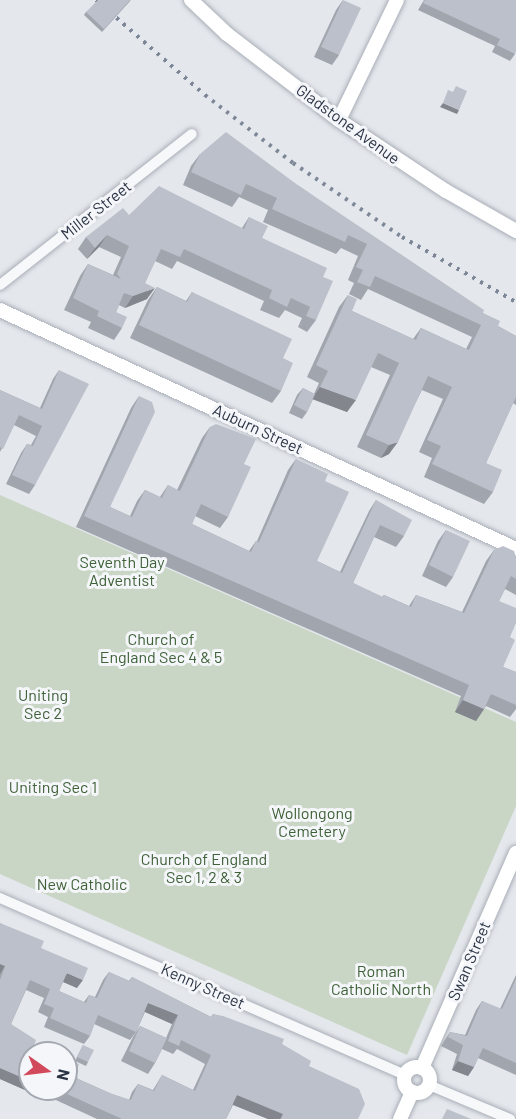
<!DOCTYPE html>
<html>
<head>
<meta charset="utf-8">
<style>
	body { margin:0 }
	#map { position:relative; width:516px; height:1119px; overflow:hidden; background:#e4e7ec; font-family:Barlow,sans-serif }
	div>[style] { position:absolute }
	.green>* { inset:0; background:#c9d6c5 }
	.roads { filter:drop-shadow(0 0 2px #a9aeb7) drop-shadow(0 0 2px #a9aeb7) }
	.street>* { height:10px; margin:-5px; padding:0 5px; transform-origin:5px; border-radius:5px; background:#f7f8fa }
	.secondary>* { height:14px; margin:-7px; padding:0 7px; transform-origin:7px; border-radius:7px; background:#fff }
	.secondary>.ring { margin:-7px; padding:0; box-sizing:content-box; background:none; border:14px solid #fff; border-radius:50% }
	.rail>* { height:4px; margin-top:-2px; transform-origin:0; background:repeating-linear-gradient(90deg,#7d8696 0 3px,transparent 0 9px) }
	.wall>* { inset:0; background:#a1a5ae }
	.shaded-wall>* { inset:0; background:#83868d }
	.building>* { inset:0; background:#bbc0ca }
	span { translate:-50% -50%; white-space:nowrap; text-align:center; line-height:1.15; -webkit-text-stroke:6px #f4f6f9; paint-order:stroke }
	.street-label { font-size:16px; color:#2b3445 }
	.park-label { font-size:16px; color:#3f6138 }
	.north { position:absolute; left:18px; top:1041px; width:60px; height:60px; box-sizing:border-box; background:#f4f6f9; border:2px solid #a4a8b1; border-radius:50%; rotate:104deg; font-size:16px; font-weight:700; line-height:24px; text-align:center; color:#2b3445 }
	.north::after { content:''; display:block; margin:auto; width:21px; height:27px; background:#d1495b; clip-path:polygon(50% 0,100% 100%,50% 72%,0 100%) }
</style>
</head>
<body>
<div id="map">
	<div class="green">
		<i style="clip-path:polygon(0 495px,516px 722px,516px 806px,407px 1055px,0 874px)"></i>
	</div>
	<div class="roads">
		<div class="street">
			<i style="left:0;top:285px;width:244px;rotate:-38.2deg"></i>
			<i style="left:0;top:898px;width:443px;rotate:23.6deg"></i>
			<i style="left:429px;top:1085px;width:88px;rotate:22.8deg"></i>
		</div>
		<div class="secondary">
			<i style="left:191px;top:0;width:50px;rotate:43.4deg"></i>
			<i style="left:227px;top:34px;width:141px;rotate:37.5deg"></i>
			<i style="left:339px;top:120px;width:128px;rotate:33.6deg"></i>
			<i style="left:446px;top:191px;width:81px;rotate:29.7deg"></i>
			<i style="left:339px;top:120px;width:133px;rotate:-64.2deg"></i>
			<i style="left:0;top:310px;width:569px;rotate:24.85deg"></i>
			<i class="ring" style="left:404px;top:1067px;width:12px;height:12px"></i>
			<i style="left:422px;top:1068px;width:235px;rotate:-66.4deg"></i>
			<i style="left:400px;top:1119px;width:30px;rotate:-66deg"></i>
		</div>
	</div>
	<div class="rail">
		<i style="left:96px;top:0;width:145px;rotate:41.1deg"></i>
		<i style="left:205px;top:95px;width:111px;rotate:37.7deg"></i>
		<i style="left:293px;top:163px;width:132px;rotate:34.2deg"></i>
		<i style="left:402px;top:237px;width:131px;rotate:29.7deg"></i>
	</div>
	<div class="wall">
		<i style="clip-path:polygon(131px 0,102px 32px,84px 15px,86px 12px)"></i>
		<i style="clip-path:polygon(343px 0,339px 55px,332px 65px,314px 57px,336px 10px)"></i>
		<i style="clip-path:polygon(424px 0,516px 0,515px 54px,510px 61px,492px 52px,495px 46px,418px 10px)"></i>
		<i style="clip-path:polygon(200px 154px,299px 186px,483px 313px,498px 326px,516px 336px,516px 405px,513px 403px,486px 463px,493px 492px,484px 504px,424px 477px,432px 458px,419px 452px,443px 399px,422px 390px,389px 454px,381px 458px,357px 447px,390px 375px,371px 367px,347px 412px,313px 399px,307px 412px,302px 419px,289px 413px,297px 395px,303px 388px,314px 394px,319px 383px,307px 377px,339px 307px,348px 295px,352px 311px,413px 339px,421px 328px,466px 349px,472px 337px,368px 289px,361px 300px,349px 294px,354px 283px,348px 280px,358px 256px,341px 248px,336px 254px,263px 222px,268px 210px,239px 197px,232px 207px,183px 185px,191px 166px)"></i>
		<i style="clip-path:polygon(129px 215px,242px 228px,249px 217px,262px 238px,323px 277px,316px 320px,307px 332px,298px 327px,302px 318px,285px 310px,279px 318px,260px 310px,264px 301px,177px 261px,172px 269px,155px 261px,145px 283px,147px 299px,125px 308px,119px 305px,116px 312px,122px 328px,114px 340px,88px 328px,91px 322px,64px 310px,80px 276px,88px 264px,113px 275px,121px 257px,99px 247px,87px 259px,78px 249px,86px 237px)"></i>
		<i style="clip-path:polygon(157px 287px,186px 301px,192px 292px,283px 358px,281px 391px,272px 403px,130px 338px,148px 300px)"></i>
		<i style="clip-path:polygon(59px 370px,35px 485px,29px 494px,6px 484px,21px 453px,27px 444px,31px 445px,36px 436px,14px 425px,0 452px,0 390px,40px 408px,53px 379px)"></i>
		<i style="clip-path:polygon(139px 396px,110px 507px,130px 516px,137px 501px,145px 490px,160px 497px,168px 485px,177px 490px,202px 438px,210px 427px,244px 464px,228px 517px,220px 528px,195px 516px,192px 524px,249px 551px,256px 541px,257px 541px,288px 470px,296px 459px,325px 481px,317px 561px,340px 572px,369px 511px,376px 500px,404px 536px,396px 547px,374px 537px,353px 583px,382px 597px,384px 595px,409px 606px,416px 595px,462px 612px,486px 561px,494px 550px,516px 557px,516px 595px,505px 589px,499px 601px,510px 637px,503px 667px,516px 672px,516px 709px,510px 717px,486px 706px,476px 721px,455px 712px,461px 696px,76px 527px,131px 408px)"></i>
		<i style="clip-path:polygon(446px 530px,453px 577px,446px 587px,422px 576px,438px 541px)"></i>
		<i style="clip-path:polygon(0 923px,41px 948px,77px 988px,63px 982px,59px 991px,84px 1002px,89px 995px,95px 997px,103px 980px,109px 972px,129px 981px,132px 977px,211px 1017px,213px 1014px,282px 1044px,309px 1066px,358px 1119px,268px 1119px,233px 1105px,226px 1119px,97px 1119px,32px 1089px,66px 1089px,75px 1074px,78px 1079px,112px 1094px,129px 1100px,132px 1092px,138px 1084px,153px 1090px,162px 1075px,193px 1090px,205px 1064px,177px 1049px,173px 1054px,162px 1049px,155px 1063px,148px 1074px,121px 1061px,133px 1037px,140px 1026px,166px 1038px,172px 1024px,145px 1012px,136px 1032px,130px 1040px,94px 1024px,90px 1036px,84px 1044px,44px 1027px,48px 1017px,38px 1012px,44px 998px,26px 990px,11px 1024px,30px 1053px,30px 1089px,25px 1090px,0 1079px)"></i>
		<i style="clip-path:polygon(516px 975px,516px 1075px,478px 1058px,474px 1067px,468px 1076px,452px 1070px,457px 1054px,441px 1046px,444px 1041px,450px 1032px,465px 1035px,476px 1010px,482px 1001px,500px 1009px)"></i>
		<i style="clip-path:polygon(83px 1045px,88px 1062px,86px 1066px,75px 1061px)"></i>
	</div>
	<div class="shaded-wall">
		<i style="clip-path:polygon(443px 103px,459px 110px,457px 114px,440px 107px)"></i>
		<i style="clip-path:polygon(107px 235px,99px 247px,87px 259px,95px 248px)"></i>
		<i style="clip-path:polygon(155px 288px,147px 299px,125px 308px,133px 296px)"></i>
		<i style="clip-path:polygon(320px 387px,356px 400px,347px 412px,312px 399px)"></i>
		<i style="clip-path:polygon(398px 442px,389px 454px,381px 458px,389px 445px)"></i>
		<i style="clip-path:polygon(463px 700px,484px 709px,476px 721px,455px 712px)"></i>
		<i style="clip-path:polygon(0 964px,5px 966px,0 974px)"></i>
		<i style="clip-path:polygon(67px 973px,83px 980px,77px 988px,61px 981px)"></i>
		<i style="clip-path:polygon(148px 1003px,178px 1015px,172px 1024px,143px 1011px)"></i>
		<i style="clip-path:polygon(458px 1061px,474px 1067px,468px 1076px,452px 1070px)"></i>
		<i style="clip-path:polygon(0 1068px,30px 1081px,30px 1089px,25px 1090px,0 1079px)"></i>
		<i style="clip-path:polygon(237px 1095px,283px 1114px,280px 1119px,268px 1119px,231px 1104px)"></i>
	</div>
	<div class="building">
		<i style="clip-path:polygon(98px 0,130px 0,104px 29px,86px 12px)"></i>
		<i style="clip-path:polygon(343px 0,361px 8px,339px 55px,321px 47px)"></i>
		<i style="clip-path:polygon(425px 0,516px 0,516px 51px,515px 54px,497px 45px,500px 39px,423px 3px)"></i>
		<i style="clip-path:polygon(456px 86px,467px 91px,459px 110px,443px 103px,448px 90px,453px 92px)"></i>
		<i style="clip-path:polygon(226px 132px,299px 186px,484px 310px,483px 313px,500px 321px,498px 326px,516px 336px,516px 397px,486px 463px,502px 470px,493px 492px,432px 464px,441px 446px,427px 440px,452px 387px,428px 376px,398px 442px,389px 445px,366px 435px,399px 363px,378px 353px,356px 400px,320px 387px,328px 371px,316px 365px,348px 295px,357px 299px,352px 311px,416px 340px,421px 328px,469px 350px,481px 325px,375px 276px,370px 287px,357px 282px,363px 270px,356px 267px,367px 244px,348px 235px,345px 242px,272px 209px,277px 198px,246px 184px,241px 195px,191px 172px,200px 154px)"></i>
		<i style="clip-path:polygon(159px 186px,244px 229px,249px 217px,268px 226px,262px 238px,327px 268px,323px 277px,333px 281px,316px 320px,306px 316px,310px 307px,291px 298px,287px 307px,269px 298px,272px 290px,184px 249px,180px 257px,161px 249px,145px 283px,155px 288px,133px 296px,124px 293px,116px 312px,127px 317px,122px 328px,97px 316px,99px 311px,73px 298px,88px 264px,121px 279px,117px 274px,129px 246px,107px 235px,95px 248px,86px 237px,123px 208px,129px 215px)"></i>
		<i style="clip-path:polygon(157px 287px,187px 302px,192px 292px,292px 339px,283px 358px,293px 363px,281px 391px,139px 325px)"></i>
		<i style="clip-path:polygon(59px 370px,89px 384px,35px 485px,12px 475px,27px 444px,33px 446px,42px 426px,19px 415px,3px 449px,0 447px,0 390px,42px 409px)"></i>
		<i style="clip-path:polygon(303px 388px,315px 394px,307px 412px,294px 405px)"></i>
		<i style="clip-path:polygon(139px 396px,152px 402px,155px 412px,110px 507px,132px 517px,145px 490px,162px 498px,168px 485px,180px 491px,210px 427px,216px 424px,256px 439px,244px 464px,251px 467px,228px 517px,201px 504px,192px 524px,251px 552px,256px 541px,259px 542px,296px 459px,328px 474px,325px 481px,349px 492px,317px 561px,342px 573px,376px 500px,412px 520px,404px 536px,380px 525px,353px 583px,383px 597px,384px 595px,411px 607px,416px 595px,464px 613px,494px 550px,503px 546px,514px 551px,516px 557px,516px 579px,511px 576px,499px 601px,516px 608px,516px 623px,510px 637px,515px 640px,503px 667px,516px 672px,516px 705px,491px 694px,484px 709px,463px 700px,469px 685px,84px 516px)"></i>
		<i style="clip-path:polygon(446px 530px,470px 541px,453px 577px,429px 565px)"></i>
		<i style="clip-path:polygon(0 923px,44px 941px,41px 948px,88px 968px,83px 980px,67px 973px,59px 991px,86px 1003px,89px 995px,97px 998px,109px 972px,130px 981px,132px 977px,211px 1017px,213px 1014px,223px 1016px,284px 1039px,282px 1044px,311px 1061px,309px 1066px,359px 1089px,365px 1104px,358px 1119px,281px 1119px,283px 1114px,237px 1095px,226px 1119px,122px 1119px,56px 1089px,66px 1089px,66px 1059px,79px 1064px,75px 1074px,78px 1079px,112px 1094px,131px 1100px,138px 1084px,154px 1091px,162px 1075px,195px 1091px,211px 1055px,181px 1040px,179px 1046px,168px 1041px,178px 1015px,148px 1003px,136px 1032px,98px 1015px,90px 1036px,50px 1018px,54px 1008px,44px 1004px,50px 989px,30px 980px,11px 1024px,36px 1040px,31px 1053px,32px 1053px,30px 1053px,30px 1081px,0 1068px,0 980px,5px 966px,0 964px)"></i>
		<i style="clip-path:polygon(516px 979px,516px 1063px,483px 1048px,474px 1067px,458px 1061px,463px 1045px,448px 1037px,450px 1032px,467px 1036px,482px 1001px,502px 1009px)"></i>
		<i style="clip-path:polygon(140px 1026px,167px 1038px,155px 1063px,129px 1051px)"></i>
		<i style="clip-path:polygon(83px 1045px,94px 1050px,88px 1062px,77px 1057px)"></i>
		<i style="clip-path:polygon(447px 1109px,471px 1119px,442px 1119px)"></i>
	</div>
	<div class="street-label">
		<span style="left:348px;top:124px;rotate:36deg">Gladstone Avenue</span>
		<span style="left:96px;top:210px;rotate:-38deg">Miller Street</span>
		<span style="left:258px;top:429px;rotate:25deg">Auburn Street</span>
		<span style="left:469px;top:961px;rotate:-67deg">Swan Street</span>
		<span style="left:203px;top:986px;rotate:24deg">Kenny Street</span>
	</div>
	<div class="park-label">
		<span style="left:122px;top:571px">Seventh Day<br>Adventist</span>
		<span style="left:161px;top:648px">Church of<br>England Sec 4 &amp; 5</span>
		<span style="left:43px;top:704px">Uniting<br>Sec 2</span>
		<span style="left:53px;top:787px">Uniting Sec 1</span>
		<span style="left:312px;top:822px">Wollongong<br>Cemetery</span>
		<span style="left:204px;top:868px">Church of England<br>Sec 1, 2 &amp; 3</span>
		<span style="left:82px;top:884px">New Catholic</span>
		<span style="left:381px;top:980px">Roman<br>Catholic North</span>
	</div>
	<div class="north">N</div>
</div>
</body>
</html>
